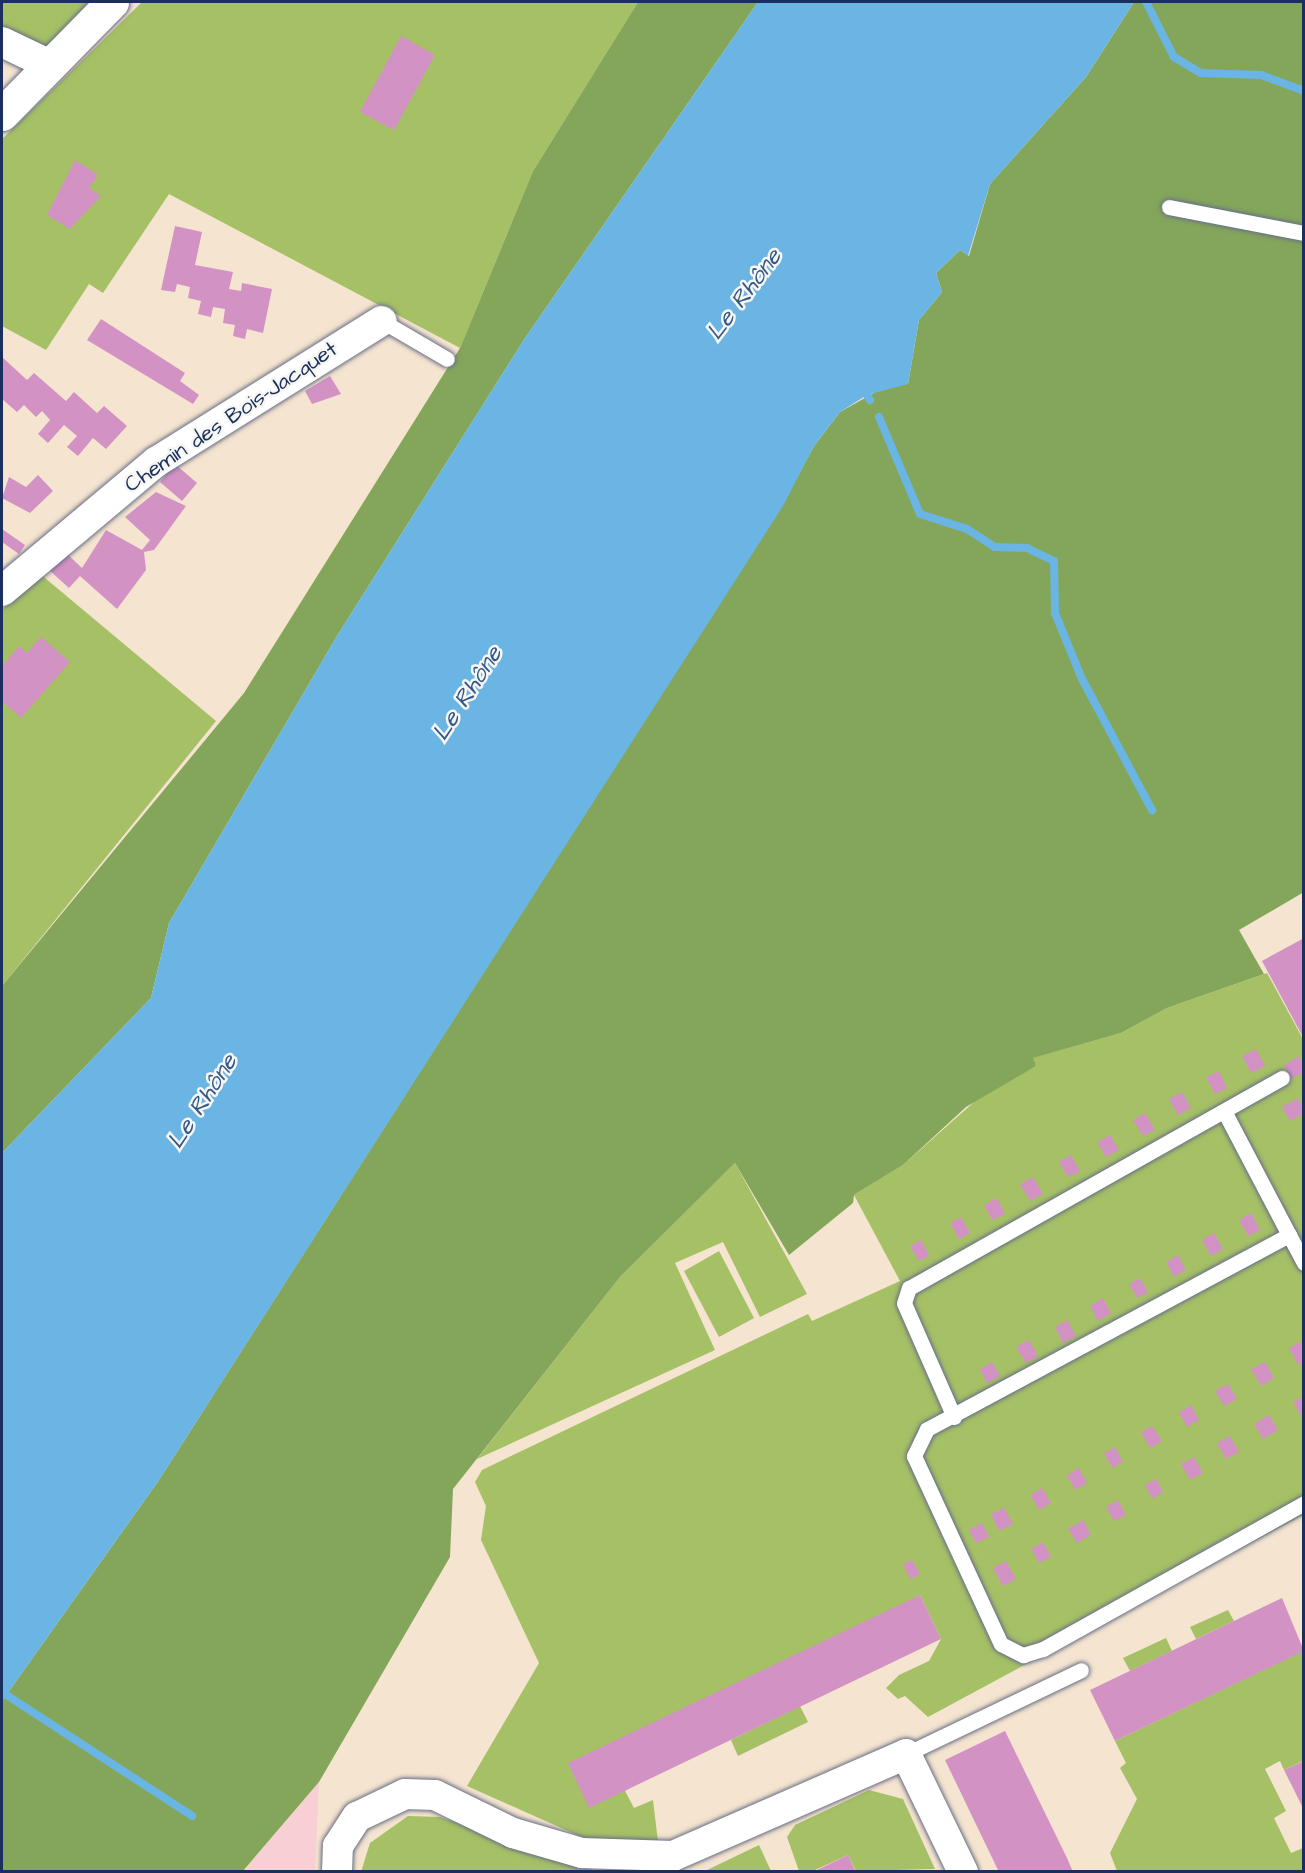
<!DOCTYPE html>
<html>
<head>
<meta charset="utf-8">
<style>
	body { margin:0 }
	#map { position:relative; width:1305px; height:1873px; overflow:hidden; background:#f5e4cf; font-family:"Architects Daughter",sans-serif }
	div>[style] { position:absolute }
	.built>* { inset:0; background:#f7cfd5 }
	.green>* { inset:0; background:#a6c066 }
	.forest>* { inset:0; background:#84a65b }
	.water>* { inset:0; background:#6ab5e3 }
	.stream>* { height:8px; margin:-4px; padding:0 4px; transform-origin:4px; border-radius:4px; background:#6ab5e3 }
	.building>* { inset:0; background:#d392c4 }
	.roads { filter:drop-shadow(0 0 2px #676e86) drop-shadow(0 0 2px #676e86) }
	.service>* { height:15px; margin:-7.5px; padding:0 7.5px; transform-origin:7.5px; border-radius:7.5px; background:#fff }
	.minor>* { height:30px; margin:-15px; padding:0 15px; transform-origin:15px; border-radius:15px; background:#fff }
	.tertiary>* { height:33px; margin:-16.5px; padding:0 16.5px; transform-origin:16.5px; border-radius:16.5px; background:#fff }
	span { translate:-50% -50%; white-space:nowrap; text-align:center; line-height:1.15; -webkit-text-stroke:5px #f6f6f2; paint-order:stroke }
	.street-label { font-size:22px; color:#1b2f5e }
	.water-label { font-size:24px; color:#335786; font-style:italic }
	.frame { position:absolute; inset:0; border:3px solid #1b2f5e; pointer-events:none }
</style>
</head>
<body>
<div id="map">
	<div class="built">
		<i style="clip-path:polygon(319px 1782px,315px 1871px,243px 1872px)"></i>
	</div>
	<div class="green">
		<i style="clip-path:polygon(2px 2px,90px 2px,44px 50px,2px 32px)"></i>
		<i style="clip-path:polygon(142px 2px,638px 2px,533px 171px,460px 348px,169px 194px,103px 293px,89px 284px,46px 350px,2px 326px,2px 139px)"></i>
		<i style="clip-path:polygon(39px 573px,216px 721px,2px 986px,2px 610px)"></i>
		<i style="clip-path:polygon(1267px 973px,1303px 1039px,1303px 1515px,928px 1717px,905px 1696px,898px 1699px,886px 1688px,899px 1675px,929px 1661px,941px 1639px,920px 1595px,625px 1791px,634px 1808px,653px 1800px,658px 1842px,588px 1840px,467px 1786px,539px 1663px,481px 1540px,486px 1506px,475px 1482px,482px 1470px,808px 1314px,812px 1321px,900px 1281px,854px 1195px,903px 1165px,982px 1095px,1036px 1066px,1032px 1058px,1121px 1033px,1167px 1008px)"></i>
		<i style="clip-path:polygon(735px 1163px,807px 1294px,760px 1317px,723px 1242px,675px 1263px,715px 1350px,477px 1459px,620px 1277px)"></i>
		<i style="clip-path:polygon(719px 1251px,754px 1318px,719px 1337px,684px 1271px)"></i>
		<i style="clip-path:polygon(1228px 1610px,1234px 1621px,1196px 1639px,1190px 1627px)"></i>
		<i style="clip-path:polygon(1166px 1638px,1172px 1651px,1130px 1671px,1123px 1658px)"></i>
		<i style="clip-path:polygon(1303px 1651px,1303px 1761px,1284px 1770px,1280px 1761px,1265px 1769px,1286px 1811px,1274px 1818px,1291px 1853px,1303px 1848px,1303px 1871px,1117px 1871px,1110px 1853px,1137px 1799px,1120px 1768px,1126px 1763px,1115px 1741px)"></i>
		<i style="clip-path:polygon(800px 1706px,808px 1722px,738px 1756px,731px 1740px)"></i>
		<i style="clip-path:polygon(869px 1790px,903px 1799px,935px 1869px,856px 1871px,848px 1855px,813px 1871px,799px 1871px,787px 1837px,795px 1825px)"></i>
		<i style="clip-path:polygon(408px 1816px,440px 1817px,596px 1871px,361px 1872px,370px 1843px)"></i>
		<i style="clip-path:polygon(759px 1845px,771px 1871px,705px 1871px)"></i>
	</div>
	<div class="forest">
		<i style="clip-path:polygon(638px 2px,758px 2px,525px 338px,337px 636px,169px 923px,151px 998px,2px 1153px,2px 986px,244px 693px,460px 348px,533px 171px)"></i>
		<i style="clip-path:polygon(1134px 2px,1303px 2px,1304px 892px,1239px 930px,1264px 974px,1167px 1008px,1121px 1033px,1033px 1058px,1036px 1066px,966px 1107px,903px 1165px,854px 1195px,853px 1203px,789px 1255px,735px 1163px,620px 1277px,453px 1489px,450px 1557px,319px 1782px,243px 1871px,2px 1872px,2px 1701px,159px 1480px,782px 506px,814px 446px,840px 412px,888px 385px,908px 384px,919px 320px,942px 292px,936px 273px,960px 250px,969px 256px,990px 184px,1086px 77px)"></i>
	</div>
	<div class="water">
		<i style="clip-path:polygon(758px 2px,1134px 2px,1086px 77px,990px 184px,968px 256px,960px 250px,936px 273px,942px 292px,919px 320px,908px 384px,867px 395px,840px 412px,814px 446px,783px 506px,159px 1480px,2px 1701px,2px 1153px,151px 998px,169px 923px,337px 636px,525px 338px)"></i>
	</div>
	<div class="stream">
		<i style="left:1146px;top:2px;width:62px;rotate:63deg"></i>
		<i style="left:1174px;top:57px;width:31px;rotate:31deg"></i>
		<i style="left:1201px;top:73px;width:60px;rotate:1.9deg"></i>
		<i style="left:1261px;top:75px;width:46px;rotate:20.4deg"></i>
		<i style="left:867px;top:395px;width:6px;rotate:59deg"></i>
		<i style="left:879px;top:417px;width:105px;rotate:67.1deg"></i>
		<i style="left:920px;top:514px;width:49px;rotate:17.7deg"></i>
		<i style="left:967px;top:529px;width:33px;rotate:33deg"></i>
		<i style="left:995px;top:547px;width:32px;rotate:2deg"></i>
		<i style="left:1027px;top:548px;width:30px;rotate:26deg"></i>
		<i style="left:1054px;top:561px;width:52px;rotate:88.9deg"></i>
		<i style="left:1055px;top:613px;width:71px;rotate:67.8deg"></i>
		<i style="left:1082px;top:679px;width:149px;rotate:61.9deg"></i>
		<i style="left:2px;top:1692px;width:227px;rotate:33.1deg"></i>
	</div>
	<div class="building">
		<i style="clip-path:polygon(401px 36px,435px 55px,394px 130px,360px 112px)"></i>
		<i style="clip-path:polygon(75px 160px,98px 175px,89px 188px,101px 196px,70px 229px,47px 215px)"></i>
		<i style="clip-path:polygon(175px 226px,202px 232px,195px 265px,233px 272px,229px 289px,241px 291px,242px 283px,272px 289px,263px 333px,247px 329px,245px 339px,233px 336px,235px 325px,223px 323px,225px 309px,213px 307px,211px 317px,198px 314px,201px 301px,188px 298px,190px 287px,177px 284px,175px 292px,161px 290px)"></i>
		<i style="clip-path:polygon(101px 319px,185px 373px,180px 381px,199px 395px,193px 404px,87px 340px)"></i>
		<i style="clip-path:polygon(2px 357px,27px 380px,34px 373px,66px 401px,74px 392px,97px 413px,104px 406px,127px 426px,106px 449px,93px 438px,78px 456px,67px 447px,77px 436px,64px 425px,48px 443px,38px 434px,50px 420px,42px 411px,36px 417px,24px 405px,17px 412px,2px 399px)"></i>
		<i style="clip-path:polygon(330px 376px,341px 394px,312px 404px,305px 391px)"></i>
		<i style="clip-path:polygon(175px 464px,197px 483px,182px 501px,160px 482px)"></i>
		<i style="clip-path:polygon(38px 475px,53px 491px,30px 513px,2px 498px,9px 477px,26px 487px)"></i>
		<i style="clip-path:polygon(156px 492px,186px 506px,154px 550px,144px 552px,146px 570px,117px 609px,80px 576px,69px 588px,48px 569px,64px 551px,82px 568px,106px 530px,142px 550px,150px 540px,125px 517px)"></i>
		<i style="clip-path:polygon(2px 529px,25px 545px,19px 554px,2px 542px)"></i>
		<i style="clip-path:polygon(41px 637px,70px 662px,21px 718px,2px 701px,2px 667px,19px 646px,27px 653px)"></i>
		<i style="clip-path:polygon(1304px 938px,1304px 1039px,1262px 961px)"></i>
		<i style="clip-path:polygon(1256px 1049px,1265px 1066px,1251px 1073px,1242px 1056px)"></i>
		<i style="clip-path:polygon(1299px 1056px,1304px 1072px,1291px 1079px,1284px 1065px)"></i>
		<i style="clip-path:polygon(1219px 1071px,1227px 1088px,1215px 1094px,1206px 1077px)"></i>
		<i style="clip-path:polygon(1182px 1092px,1191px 1108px,1178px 1115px,1169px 1099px)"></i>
		<i style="clip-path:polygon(1298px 1098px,1304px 1113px,1290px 1121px,1282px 1107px)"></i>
		<i style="clip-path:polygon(1145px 1113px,1155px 1130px,1143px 1136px,1133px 1120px)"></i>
		<i style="clip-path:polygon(1110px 1135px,1119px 1150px,1106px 1157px,1097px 1142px)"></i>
		<i style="clip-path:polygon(1071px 1155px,1080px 1171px,1068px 1177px,1059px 1162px)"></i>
		<i style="clip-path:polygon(1033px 1177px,1043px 1194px,1030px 1201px,1020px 1184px)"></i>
		<i style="clip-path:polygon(997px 1198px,1005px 1214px,992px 1220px,984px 1205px)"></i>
		<i style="clip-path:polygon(1251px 1213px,1260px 1230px,1248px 1236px,1239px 1220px)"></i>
		<i style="clip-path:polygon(961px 1217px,970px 1233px,959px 1239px,950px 1223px)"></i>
		<i style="clip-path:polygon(1214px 1233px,1223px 1249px,1211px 1256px,1202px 1240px)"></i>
		<i style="clip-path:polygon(921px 1240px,929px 1256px,919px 1261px,910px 1246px)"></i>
		<i style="clip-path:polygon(1178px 1255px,1186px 1270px,1174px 1277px,1166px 1262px)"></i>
		<i style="clip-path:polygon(1140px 1278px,1148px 1292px,1137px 1298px,1129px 1284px)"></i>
		<i style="clip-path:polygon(1103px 1298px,1111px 1313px,1098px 1321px,1090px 1306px)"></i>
		<i style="clip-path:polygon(1067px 1320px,1076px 1336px,1063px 1343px,1055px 1327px)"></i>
		<i style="clip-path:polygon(1029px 1340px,1038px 1356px,1026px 1363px,1016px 1347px)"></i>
		<i style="clip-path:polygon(1302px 1341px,1304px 1361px,1298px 1365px,1289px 1348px)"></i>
		<i style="clip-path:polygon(992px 1362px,1000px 1376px,987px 1383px,980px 1369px)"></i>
		<i style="clip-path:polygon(1265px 1362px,1274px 1378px,1261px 1386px,1251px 1369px)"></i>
		<i style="clip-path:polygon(1228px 1384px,1237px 1399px,1224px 1406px,1215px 1391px)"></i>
		<i style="clip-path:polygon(1304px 1396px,1304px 1415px,1301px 1416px,1293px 1402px)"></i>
		<i style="clip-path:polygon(1191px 1405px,1199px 1420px,1187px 1427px,1179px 1412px)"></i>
		<i style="clip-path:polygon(1269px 1415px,1278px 1430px,1263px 1439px,1254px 1424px)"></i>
		<i style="clip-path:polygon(1152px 1426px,1162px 1441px,1150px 1448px,1141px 1432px)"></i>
		<i style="clip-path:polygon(1230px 1436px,1239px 1452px,1226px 1459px,1217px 1443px)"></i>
		<i style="clip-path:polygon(1115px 1447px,1123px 1462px,1112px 1468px,1104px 1453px)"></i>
		<i style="clip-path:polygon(1194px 1457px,1203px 1473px,1190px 1480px,1181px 1464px)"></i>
		<i style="clip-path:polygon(1079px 1468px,1087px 1483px,1075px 1490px,1067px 1475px)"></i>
		<i style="clip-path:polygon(1156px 1479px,1163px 1492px,1152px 1499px,1145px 1485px)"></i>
		<i style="clip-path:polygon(1042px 1488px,1051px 1503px,1039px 1510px,1030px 1495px)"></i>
		<i style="clip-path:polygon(1118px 1500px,1126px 1515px,1114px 1521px,1106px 1507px)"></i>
		<i style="clip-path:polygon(1004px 1508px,1013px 1524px,999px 1531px,991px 1514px)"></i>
		<i style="clip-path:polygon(1083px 1520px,1091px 1535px,1077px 1543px,1068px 1529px)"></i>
		<i style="clip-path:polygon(982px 1523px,989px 1537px,976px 1543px,969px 1530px)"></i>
		<i style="clip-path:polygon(1043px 1542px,1051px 1557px,1039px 1563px,1031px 1549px)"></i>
		<i style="clip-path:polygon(912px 1560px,920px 1574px,910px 1579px,903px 1564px)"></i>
		<i style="clip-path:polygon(1006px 1561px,1016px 1579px,1003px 1586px,993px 1568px)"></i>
		<i style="clip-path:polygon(920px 1595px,941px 1639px,589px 1808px,568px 1763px)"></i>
		<i style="clip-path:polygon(1282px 1598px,1304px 1651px,1115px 1741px,1090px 1690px)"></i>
		<i style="clip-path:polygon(1005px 1731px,1067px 1858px,1073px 1872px,999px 1872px,945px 1760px)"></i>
		<i style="clip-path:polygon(1304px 1761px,1304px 1810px,1284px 1770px)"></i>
		<i style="clip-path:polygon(848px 1855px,856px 1872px,813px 1872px)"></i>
	</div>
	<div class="roads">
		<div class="service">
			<i style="left:1169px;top:207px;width:137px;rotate:10.9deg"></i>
			<i style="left:382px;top:321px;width:75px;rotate:30.3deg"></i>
			<i style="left:1224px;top:1111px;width:140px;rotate:62.3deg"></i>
			<i style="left:1304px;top:1263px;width:32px;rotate:-118deg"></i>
			<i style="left:1289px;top:1235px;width:411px;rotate:151.8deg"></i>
			<i style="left:927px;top:1429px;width:30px;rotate:116deg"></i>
			<i style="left:914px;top:1456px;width:207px;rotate:65.2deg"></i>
			<i style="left:1001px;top:1644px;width:25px;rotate:27deg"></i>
			<i style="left:1023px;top:1655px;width:21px;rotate:-17deg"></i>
			<i style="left:1043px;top:1649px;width:299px;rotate:-29.2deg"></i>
			<i style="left:954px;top:1417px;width:124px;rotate:-113.7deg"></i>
			<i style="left:904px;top:1303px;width:16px;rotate:-72deg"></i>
			<i style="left:909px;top:1288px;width:428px;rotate:-29.4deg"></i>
			<i style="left:906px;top:1754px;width:194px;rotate:-25.6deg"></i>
		</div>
		<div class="minor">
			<i style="left:2px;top:42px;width:53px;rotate:25.6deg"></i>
			<i style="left:2px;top:591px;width:201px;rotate:-40deg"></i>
			<i style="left:156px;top:462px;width:266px;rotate:-32deg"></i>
			<i style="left:337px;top:1872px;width:26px;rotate:-88deg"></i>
			<i style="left:338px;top:1846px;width:35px;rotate:-57deg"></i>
			<i style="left:357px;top:1817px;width:53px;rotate:-25.6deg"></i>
			<i style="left:405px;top:1794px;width:30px;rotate:2deg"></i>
			<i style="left:435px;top:1795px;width:87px;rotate:26deg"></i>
			<i style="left:513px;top:1833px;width:72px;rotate:16.2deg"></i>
			<i style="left:582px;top:1853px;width:91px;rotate:1.9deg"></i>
			<i style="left:673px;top:1856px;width:254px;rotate:-23.6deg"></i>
			<i style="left:906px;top:1754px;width:131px;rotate:64.2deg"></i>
		</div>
		<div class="tertiary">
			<i style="left:2px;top:114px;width:157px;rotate:-45.5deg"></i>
		</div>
	</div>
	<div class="street-label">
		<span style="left:231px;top:417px;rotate:-34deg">Chemin des Bois-Jacquet</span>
	</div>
	<div class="water-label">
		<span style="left:745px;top:295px;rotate:-53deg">Le Rhône</span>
		<span style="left:468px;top:694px;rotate:-57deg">Le Rhône</span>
		<span style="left:203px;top:1102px;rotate:-57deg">Le Rhône</span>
	</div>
	<div class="frame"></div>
</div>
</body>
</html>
